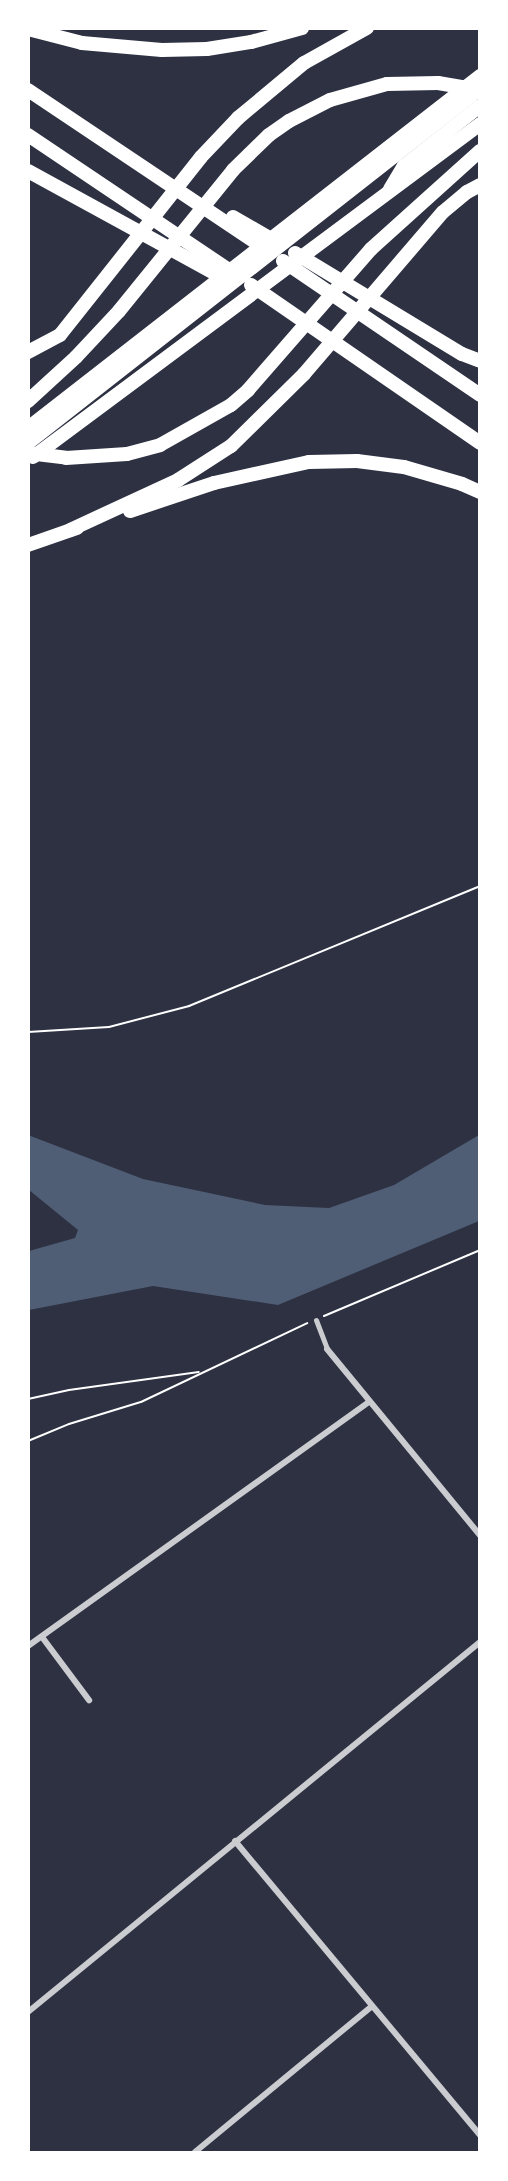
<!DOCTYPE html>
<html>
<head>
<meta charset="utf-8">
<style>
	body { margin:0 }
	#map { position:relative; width:508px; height:2181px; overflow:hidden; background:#2d3142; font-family:Lora,serif }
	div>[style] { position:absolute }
	.water>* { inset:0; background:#4f5d75 }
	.path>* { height:2px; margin:-1px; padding:0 1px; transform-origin:1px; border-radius:1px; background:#fff }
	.pedestrian>* { height:5px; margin:-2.5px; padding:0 2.5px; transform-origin:2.5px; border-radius:2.5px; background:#caccd0 }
	.minor>* { height:6px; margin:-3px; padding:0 3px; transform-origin:3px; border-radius:3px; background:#caccd0 }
	.motorway>* { height:14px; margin:-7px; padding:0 7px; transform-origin:7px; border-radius:7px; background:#fff }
	span { translate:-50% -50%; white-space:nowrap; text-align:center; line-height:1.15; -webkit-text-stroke:6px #fff; paint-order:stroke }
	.frame { position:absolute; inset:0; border:30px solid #fff; pointer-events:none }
</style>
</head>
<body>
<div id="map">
	<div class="water">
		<i style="clip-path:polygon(28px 1135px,143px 1179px,265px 1205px,329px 1208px,394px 1185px,479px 1135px,479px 1221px,278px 1305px,153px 1286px,29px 1310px,29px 1251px,75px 1238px,78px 1230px,29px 1190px)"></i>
	</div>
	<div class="path">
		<i style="left:28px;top:1032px;width:81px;rotate:-3.5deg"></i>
		<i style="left:109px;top:1027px;width:83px;rotate:-14.7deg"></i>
		<i style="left:189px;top:1006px;width:315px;rotate:-22.4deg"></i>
		<i style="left:324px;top:1316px;width:169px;rotate:-22.9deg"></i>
		<i style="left:28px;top:1399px;width:42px;rotate:-12.4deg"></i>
		<i style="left:69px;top:1390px;width:131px;rotate:-7.9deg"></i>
		<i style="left:28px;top:1441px;width:44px;rotate:-22.5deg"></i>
		<i style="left:69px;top:1424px;width:75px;rotate:-17deg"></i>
		<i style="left:141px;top:1402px;width:184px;rotate:-25.4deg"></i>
	</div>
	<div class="pedestrian">
		<i style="left:316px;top:1320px;width:31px;rotate:69deg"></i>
	</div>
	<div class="minor">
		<i style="left:327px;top:1349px;width:241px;rotate:50.6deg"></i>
		<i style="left:42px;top:1637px;width:79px;rotate:53.3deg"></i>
		<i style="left:28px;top:1646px;width:419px;rotate:-35.6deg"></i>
		<i style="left:235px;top:1841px;width:383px;rotate:50.2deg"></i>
		<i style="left:28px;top:2012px;width:584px;rotate:-39.3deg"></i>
		<i style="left:195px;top:2152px;width:229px;rotate:-39.5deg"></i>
	</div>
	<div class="motorway">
		<i style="left:28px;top:29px;width:56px;rotate:14.5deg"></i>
		<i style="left:82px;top:43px;width:80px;rotate:5deg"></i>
		<i style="left:162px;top:50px;width:45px;rotate:-1.3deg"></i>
		<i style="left:207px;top:49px;width:45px;rotate:-9deg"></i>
		<i style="left:251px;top:42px;width:53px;rotate:-15.4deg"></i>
		<i style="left:28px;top:90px;width:288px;rotate:33.8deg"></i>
		<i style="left:28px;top:135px;width:251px;rotate:33.9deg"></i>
		<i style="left:28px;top:171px;width:227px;rotate:28.7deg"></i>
		<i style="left:390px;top:189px;width:27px;rotate:-59deg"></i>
		<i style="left:404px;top:166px;width:97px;rotate:-38.3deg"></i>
		<i style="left:233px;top:217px;width:52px;rotate:30deg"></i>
		<i style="left:295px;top:253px;width:195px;rotate:31.2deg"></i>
		<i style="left:462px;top:354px;width:19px;rotate:21deg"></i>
		<i style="left:283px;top:261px;width:238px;rotate:34.2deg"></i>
		<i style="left:251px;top:285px;width:278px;rotate:34.6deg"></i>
		<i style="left:28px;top:352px;width:36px;rotate:-28deg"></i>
		<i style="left:60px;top:335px;width:227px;rotate:-51.6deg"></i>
		<i style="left:201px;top:157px;width:54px;rotate:-46.5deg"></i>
		<i style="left:238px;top:118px;width:86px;rotate:-39.8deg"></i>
		<i style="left:304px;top:63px;width:72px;rotate:-29.1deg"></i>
		<i style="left:28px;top:401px;width:65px;rotate:-42.5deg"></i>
		<i style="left:76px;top:357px;width:63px;rotate:-46.9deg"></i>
		<i style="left:119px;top:311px;width:181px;rotate:-51deg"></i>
		<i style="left:233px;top:170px;width:50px;rotate:-44.2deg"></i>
		<i style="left:269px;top:135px;width:24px;rotate:-35deg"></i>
		<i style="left:289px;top:121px;width:46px;rotate:-27.1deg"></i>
		<i style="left:330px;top:100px;width:59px;rotate:-15.7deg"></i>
		<i style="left:387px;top:84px;width:51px;rotate:-1.1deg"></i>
		<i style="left:438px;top:83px;width:43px;rotate:9.5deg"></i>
		<i style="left:28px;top:428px;width:573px;rotate:-37.91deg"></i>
		<i style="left:28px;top:443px;width:574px;rotate:-38.07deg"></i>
		<i style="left:28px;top:453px;width:38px;rotate:7deg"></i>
		<i style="left:66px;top:458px;width:61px;rotate:-3.8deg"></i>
		<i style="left:127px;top:454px;width:34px;rotate:-15deg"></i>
		<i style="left:160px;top:445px;width:81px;rotate:-29.4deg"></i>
		<i style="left:231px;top:405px;width:23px;rotate:-41deg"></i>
		<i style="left:248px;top:390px;width:187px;rotate:-48.9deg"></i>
		<i style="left:371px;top:249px;width:147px;rotate:-42deg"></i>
		<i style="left:33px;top:457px;width:557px;rotate:-36.68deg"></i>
		<i style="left:130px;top:511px;width:89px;rotate:-18.4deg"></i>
		<i style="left:214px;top:483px;width:97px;rotate:-12.5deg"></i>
		<i style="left:309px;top:462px;width:48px;rotate:-1.2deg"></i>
		<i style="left:357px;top:461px;width:47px;rotate:7.3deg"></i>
		<i style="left:404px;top:467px;width:60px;rotate:16.3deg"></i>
		<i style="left:462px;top:484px;width:20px;rotate:24deg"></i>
		<i style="left:70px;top:530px;width:119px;rotate:-24.8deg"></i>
		<i style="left:178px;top:480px;width:63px;rotate:-32.7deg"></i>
		<i style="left:231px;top:446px;width:103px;rotate:-44.6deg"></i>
		<i style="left:304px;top:374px;width:213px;rotate:-49.4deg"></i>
		<i style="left:443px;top:212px;width:31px;rotate:-40deg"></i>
		<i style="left:467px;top:192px;width:15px;rotate:-28deg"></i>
		<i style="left:28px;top:545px;width:52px;rotate:-19.1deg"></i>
	</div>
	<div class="frame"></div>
</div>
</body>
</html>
